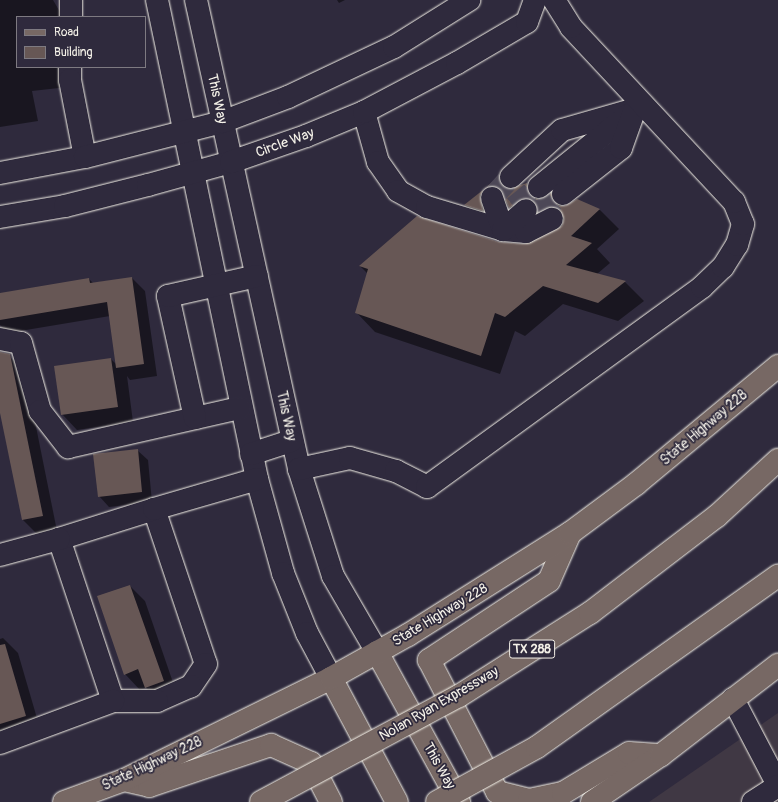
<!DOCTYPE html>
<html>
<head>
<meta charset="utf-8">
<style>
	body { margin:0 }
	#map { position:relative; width:778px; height:802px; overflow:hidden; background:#2f2a3d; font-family:Pangolin,sans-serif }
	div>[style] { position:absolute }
	.built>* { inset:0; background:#403844 }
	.shadow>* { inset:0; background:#0007 }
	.building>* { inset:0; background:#675755 }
	.minor-tunnel>* { height:22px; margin-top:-11px; transform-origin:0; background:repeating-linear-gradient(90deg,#4d4857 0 22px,transparent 0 33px) }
	.roads { filter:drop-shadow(0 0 1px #f4f1e8) drop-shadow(0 0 1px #f4f1e8) }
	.minor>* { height:22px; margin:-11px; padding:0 11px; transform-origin:11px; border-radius:11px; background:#2f2a3d }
	.major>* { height:22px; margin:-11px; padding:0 11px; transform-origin:11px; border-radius:11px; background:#776864 }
	.bridges { filter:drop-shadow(0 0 1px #f4f1e8) drop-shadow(0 0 1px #f4f1e8) }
	.highway-bridge>* { height:22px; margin:-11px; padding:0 11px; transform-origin:11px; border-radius:11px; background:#776864 }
	span { translate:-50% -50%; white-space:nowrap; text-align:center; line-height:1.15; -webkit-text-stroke:3.5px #2f2a3d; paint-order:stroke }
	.shield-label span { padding:1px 3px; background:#2f2a3d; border:1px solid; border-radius:3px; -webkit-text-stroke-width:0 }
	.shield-label { font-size:13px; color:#f4f1e8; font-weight:700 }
	.street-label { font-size:14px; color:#f4f1e8 }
	.legend { position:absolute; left:16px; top:16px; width:130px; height:52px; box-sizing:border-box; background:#2f2a3d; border:1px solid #7e7a81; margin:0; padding:5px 7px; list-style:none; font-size:12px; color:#f4f1e8 }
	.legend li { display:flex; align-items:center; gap:8px; height:20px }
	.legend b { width:20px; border:1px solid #7e7a81 }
</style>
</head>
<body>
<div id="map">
	<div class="built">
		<i style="clip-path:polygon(778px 713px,778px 802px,649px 802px)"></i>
	</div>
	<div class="shadow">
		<i style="clip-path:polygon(0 0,53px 0,63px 17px,17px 17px,17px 67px,75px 67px,77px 86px,32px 91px,38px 121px,0 127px)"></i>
		<i style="clip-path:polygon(337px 0,345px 0,339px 3px)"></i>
		<i style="clip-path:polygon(499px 178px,510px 189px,527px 184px,543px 200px,551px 195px,563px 207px,577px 200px,600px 210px,619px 229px,597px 249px,610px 263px,597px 274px,625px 282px,644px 301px,618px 321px,563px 304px,525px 336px,515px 331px,500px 374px,375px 332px,356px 312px,368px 274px,360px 266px,499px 243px,525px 245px,557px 230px,529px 227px,508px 205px,480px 220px,465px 205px)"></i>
		<i style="clip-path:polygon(132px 278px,145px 291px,157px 376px,130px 380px,127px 376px,133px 422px,77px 430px,62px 414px,111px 359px,117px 365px,110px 316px,8px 333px,0 325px,0 294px,89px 279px,93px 283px)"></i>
		<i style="clip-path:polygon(10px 357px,25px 372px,57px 531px,38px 535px,23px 520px,0 409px,0 359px)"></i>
		<i style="clip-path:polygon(137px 450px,148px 460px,152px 502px,109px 507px,99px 496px)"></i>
		<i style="clip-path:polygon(130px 586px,145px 601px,178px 697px,161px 703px,146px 688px,140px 690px,125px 674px)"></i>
		<i style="clip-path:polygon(3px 638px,18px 653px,41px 732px,0 739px,0 639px)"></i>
	</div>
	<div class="building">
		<i style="clip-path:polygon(499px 176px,502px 185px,508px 189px,527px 183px,529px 195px,535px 199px,541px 199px,551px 193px,553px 201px,559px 206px,565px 206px,577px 199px,600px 209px,571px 236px,592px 243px,566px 265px,626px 281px,598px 303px,543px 286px,505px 317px,495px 313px,481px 356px,355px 313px,368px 269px,359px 266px,417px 216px,499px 242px,525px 244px,562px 226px,564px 219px,559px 208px,552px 207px,538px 212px,535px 202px,524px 198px,509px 208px,500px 188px,488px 186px,483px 190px)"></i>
		<i style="clip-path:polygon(483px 190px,480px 196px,483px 211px,464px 205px)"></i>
		<i style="clip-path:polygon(132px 277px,144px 364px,116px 368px,107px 302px,0 320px,0 293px,89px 278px,90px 283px)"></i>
		<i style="clip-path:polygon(0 352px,10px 354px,43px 516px,22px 520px,0 413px)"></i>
		<i style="clip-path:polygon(111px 358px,118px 407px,61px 415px,54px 366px)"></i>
		<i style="clip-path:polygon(138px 449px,142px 492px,98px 497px,93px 454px)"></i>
		<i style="clip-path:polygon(130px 585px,164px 681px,145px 688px,138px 669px,124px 675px,97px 596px)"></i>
		<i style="clip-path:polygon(5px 644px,26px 716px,0 724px,0 645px)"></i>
	</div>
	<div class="minor-tunnel">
		<i style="left:492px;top:198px;width:28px;rotate:-48deg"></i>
		<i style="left:514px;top:207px;width:32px;rotate:-39deg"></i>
		<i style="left:537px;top:214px;width:33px;rotate:-38deg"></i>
	</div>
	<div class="roads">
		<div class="minor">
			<i style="left:157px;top:0;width:489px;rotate:78.2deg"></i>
			<i style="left:257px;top:479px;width:98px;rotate:74.5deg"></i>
			<i style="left:283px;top:573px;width:65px;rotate:68.2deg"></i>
			<i style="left:307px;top:633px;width:51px;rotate:61.9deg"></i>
			<i style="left:196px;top:0;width:480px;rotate:77.6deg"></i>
			<i style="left:299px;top:469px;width:112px;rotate:72.4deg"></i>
			<i style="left:333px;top:576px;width:88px;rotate:59.9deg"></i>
			<i style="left:71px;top:17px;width:17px;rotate:-90deg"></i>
			<i style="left:70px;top:67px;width:13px;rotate:90deg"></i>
			<i style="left:70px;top:80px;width:78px;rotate:79deg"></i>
			<i style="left:364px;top:112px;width:52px;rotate:74.4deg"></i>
			<i style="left:378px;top:162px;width:35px;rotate:55deg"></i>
			<i style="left:398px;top:191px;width:33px;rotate:29deg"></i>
			<i style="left:427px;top:207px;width:79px;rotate:16.8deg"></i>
			<i style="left:503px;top:230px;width:23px;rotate:5deg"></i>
			<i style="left:526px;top:232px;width:29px;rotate:-27deg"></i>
			<i style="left:0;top:173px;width:86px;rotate:-10.7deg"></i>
			<i style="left:85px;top:157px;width:141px;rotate:-14.3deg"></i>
			<i style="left:222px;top:122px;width:71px;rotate:-20.7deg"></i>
			<i style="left:288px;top:97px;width:117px;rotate:-25.3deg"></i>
			<i style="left:394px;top:47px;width:89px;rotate:-32.1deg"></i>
			<i style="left:511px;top:177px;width:69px;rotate:-42.7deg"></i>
			<i style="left:562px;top:130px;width:76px;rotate:-16deg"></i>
			<i style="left:539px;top:187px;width:114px;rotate:-39deg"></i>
			<i style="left:563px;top:194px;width:74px;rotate:-38.4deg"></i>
			<i style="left:621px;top:148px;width:41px;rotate:-70.3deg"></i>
			<i style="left:492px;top:198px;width:34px;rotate:71deg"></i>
			<i style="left:0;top:217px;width:66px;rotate:-9.6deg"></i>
			<i style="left:65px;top:206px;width:86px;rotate:-14.2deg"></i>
			<i style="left:148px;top:185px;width:86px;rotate:-15.5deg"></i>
			<i style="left:231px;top:162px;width:79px;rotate:-19.1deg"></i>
			<i style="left:306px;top:136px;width:63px;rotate:-22.5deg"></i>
			<i style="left:364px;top:112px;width:105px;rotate:-27.8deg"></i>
			<i style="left:457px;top:63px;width:81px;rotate:-30.4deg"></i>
			<i style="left:527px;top:22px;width:23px;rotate:-70deg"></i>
			<i style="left:503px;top:230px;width:30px;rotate:-41deg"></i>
			<i style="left:0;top:339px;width:21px;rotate:11deg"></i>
			<i style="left:21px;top:343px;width:71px;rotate:74.4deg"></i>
			<i style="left:40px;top:411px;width:46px;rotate:52.1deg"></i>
			<i style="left:68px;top:447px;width:176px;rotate:-12.8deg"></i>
			<i style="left:195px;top:418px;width:125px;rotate:-102.5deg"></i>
			<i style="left:168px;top:296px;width:91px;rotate:-12.7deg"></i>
			<i style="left:251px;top:454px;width:42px;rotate:-18deg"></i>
			<i style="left:299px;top:469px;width:52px;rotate:-12.2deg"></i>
			<i style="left:350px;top:458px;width:48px;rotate:15.8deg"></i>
			<i style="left:396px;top:471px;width:35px;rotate:27deg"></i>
			<i style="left:427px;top:487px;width:340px;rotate:-36deg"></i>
			<i style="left:702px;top:287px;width:29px;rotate:-44deg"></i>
			<i style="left:723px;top:267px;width:26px;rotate:-58deg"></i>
			<i style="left:737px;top:245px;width:22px;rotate:-74deg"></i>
			<i style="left:743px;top:224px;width:24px;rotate:-112deg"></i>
			<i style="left:734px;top:202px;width:239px;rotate:-133deg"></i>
			<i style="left:571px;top:27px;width:32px;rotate:-122deg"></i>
			<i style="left:154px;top:509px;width:163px;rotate:71.5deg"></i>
			<i style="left:206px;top:664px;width:27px;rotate:124deg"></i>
			<i style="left:191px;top:686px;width:37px;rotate:156deg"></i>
			<i style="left:157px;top:701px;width:44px;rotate:180deg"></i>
			<i style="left:113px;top:701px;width:171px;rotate:-108.4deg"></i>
			<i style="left:59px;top:539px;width:100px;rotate:-17.5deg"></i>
			<i style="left:154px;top:509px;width:107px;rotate:-16.2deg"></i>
			<i style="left:0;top:555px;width:61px;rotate:-15.2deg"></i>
			<i style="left:733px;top:699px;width:97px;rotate:62.4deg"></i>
			<i style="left:0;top:743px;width:121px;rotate:-20.4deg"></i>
			<i style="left:753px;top:802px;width:30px;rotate:-33deg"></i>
		</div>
		<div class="major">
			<i style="left:570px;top:533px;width:52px;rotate:113.6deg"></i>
			<i style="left:549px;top:581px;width:144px;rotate:146.6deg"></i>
			<i style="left:429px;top:660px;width:148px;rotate:62.7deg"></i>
			<i style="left:497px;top:792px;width:33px;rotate:14deg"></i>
			<i style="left:529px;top:800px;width:35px;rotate:-12deg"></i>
			<i style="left:563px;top:793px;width:77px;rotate:-31.2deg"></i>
			<i style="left:629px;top:753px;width:32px;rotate:4deg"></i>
			<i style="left:377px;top:652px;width:171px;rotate:61.3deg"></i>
			<i style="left:331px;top:678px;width:140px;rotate:62deg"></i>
			<i style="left:124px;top:780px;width:26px;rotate:13deg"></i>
			<i style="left:149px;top:786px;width:129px;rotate:-18.6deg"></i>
			<i style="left:271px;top:745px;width:44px;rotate:24.2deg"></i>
			<i style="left:311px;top:763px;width:44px;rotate:62.9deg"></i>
			<i style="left:64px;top:802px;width:64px;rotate:-20.1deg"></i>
			<i style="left:124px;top:780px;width:231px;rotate:-26.2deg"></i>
			<i style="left:331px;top:678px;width:88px;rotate:-29.2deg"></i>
			<i style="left:408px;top:635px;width:191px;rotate:-32.2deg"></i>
			<i style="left:570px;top:533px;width:82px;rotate:-36.6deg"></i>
			<i style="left:636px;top:484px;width:185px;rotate:-39.7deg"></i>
			<i style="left:592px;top:802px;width:83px;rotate:-34.3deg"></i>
			<i style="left:661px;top:755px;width:148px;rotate:-37.6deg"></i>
		</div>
	</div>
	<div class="bridges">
		<div class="highway-bridge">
			<i style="left:261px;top:802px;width:225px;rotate:-28.2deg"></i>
			<i style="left:459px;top:696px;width:155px;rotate:-32.4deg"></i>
			<i style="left:590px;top:613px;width:160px;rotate:-37.4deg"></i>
			<i style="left:717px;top:516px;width:83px;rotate:-42.6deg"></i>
			<i style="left:437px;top:802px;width:114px;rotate:-28.8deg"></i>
			<i style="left:537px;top:747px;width:296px;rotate:-35.4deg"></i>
		</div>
	</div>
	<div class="shield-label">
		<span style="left:532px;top:649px">TX 288</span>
	</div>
	<div class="street-label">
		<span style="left:217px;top:99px;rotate:78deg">This Way</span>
		<span style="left:285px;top:143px;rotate:-20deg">Circle Way</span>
		<span style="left:286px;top:416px;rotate:78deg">This Way</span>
		<span style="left:704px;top:428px;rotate:-40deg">State Highway 228</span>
		<span style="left:440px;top:615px;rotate:-31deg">State Highway 228</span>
		<span style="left:439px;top:704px;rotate:-30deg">Nolan Ryan Expressway</span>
		<span style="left:152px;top:764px;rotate:-25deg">State Highway 228</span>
		<span style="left:439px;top:766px;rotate:61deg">This Way</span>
	</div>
	<ul class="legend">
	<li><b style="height:5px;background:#776864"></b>Road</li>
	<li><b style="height:11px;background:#675755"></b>Building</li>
	</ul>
</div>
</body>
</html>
